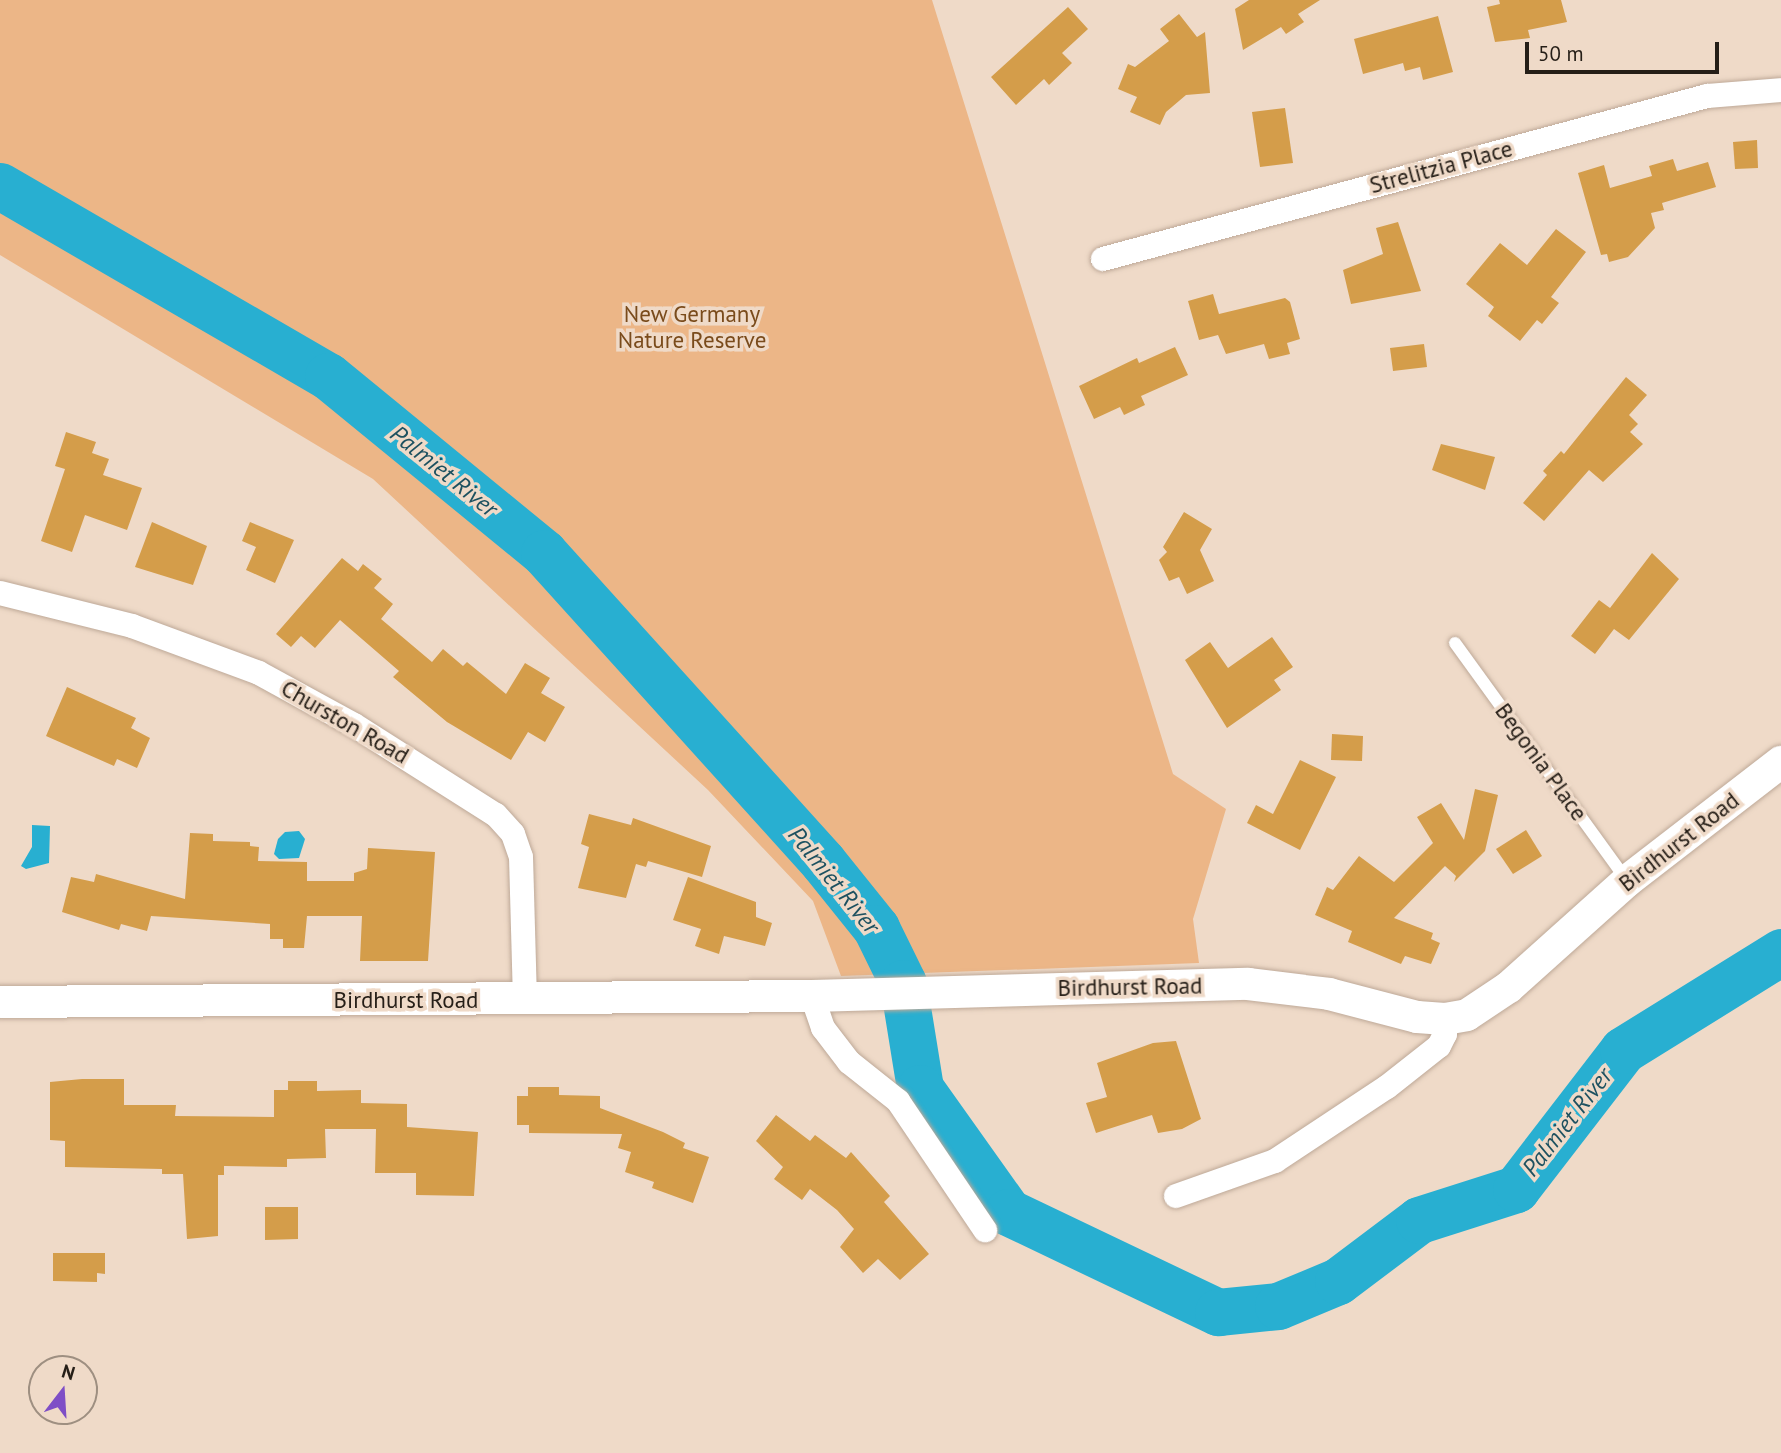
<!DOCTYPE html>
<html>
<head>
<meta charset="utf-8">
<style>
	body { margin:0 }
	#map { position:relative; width:1781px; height:1453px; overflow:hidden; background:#efdac8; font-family:"PT Sans",sans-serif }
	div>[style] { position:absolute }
	.green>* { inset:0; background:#ecb687 }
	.water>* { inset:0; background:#28afd1 }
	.river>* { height:47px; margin:-23.5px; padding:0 23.5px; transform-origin:23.5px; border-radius:23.5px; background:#28afd1 }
	.building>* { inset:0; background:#d49d4a }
	.roads { filter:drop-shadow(0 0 2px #bea998) drop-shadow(0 0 2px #bea998) }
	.service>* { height:12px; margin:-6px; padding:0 6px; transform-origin:6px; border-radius:6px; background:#fff }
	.minor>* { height:24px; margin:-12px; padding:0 12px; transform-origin:12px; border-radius:12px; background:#fff }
	.tertiary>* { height:32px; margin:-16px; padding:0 16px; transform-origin:16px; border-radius:16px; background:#fff }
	span { translate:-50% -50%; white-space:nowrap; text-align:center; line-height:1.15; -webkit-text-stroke:7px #efdac8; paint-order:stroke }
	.street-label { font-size:23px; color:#251e17 }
	.park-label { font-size:23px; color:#7a4b1b }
	.water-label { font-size:24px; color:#1d5160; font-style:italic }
	.north { position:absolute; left:28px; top:1355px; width:70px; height:70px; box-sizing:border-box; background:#efdac8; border:2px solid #9e8f81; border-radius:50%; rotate:17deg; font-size:19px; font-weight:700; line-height:28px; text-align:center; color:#251e17 }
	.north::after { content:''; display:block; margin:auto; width:24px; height:32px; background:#7e4ec6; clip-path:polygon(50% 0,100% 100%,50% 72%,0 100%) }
	.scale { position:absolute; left:1525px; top:42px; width:194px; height:32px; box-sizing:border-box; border:4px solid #251e17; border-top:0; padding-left:9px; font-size:21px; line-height:24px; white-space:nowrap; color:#251e17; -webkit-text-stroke:5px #efdac8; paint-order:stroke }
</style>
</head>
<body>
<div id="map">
	<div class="green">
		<i style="clip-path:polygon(0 0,932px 0,1173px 774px,1226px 809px,1193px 919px,1199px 963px,841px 976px,813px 901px,708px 790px,373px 479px,0 255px)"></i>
	</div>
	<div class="water">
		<i style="clip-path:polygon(32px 825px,50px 826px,49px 863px,26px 869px,21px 866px,32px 847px)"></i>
		<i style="clip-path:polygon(299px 831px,305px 839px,299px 858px,279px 859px,274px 854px,278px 839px,285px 832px)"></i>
	</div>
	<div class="river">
		<i style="left:0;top:186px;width:379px;rotate:30.1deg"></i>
		<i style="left:328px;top:376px;width:279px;rotate:39.3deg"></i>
		<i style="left:544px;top:553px;width:416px;rotate:47.9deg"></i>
		<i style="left:823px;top:862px;width:85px;rotate:51.2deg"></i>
		<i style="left:876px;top:928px;width:61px;rotate:63.9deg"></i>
		<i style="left:903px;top:983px;width:106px;rotate:80.8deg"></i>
		<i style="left:920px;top:1088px;width:152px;rotate:54.6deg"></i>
		<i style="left:1008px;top:1212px;width:233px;rotate:25.5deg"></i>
		<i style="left:1218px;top:1312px;width:60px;rotate:-5.7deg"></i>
		<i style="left:1278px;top:1306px;width:65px;rotate:-22.6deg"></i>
		<i style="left:1338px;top:1281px;width:101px;rotate:-37deg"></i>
		<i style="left:1419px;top:1220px;width:102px;rotate:-17.7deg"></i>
		<i style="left:1516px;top:1189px;width:175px;rotate:-52.4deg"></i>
		<i style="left:1623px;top:1050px;width:186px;rotate:-31.8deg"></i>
	</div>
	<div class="building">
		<i style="clip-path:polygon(1249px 0,1320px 0,1298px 14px,1304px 22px,1286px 34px,1281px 27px,1243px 50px,1235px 9px)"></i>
		<i style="clip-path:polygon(1499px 0,1561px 0,1567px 22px,1528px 30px,1530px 38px,1495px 42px,1487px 7px,1500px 4px)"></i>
		<i style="clip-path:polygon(1068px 7px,1088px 29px,1062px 53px,1072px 63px,1049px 85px,1044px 79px,1016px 105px,991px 77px)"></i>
		<i style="clip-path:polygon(1179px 14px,1197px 37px,1205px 32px,1210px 93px,1186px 95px,1166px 112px,1160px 125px,1130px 112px,1137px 97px,1118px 89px,1128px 64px,1135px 67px,1169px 41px,1160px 29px)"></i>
		<i style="clip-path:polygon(1438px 16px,1453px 72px,1423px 80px,1420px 67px,1405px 71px,1403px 63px,1363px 74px,1354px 39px)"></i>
		<i style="clip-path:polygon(1285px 108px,1293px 163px,1260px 167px,1252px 112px)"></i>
		<i style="clip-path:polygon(1757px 140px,1758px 168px,1735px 169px,1733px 142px)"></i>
		<i style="clip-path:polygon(1673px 159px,1677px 171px,1708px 162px,1716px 187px,1662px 203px,1664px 210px,1651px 213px,1655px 228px,1628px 257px,1609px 262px,1607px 254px,1601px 255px,1578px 173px,1604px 165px,1610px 188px,1652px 176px,1649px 166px)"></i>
		<i style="clip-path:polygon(1398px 222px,1421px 291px,1351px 304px,1343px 270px,1383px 254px,1376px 228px)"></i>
		<i style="clip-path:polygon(1556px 229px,1586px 252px,1551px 297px,1559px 303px,1542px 324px,1537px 320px,1520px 341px,1488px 316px,1494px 307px,1466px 284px,1500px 243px,1527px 265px)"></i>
		<i style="clip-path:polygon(1213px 294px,1219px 314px,1285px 298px,1290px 302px,1300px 339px,1287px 343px,1290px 354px,1269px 359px,1264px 344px,1226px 354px,1218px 335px,1199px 340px,1188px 301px)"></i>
		<i style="clip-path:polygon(1424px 344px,1427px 367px,1393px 371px,1390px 348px)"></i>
		<i style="clip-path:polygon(1175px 347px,1188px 375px,1141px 396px,1145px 405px,1124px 415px,1120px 407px,1094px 419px,1079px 386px,1137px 358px,1139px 363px)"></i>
		<i style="clip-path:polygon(1626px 377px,1647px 395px,1629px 415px,1638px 424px,1630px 432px,1643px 444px,1603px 482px,1589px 470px,1544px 521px,1523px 503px,1547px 475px,1543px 471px,1561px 451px,1564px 454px)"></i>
		<i style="clip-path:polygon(66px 432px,96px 442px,92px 453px,109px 459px,103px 475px,142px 488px,127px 530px,85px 515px,72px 552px,41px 541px,65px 469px,55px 466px)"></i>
		<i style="clip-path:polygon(1441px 444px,1495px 457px,1485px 490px,1432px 470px)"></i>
		<i style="clip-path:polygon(1184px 512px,1212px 529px,1200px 550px,1214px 581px,1187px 594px,1179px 577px,1169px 581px,1159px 560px,1167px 552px,1163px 547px)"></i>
		<i style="clip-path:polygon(152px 522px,207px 546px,193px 585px,135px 567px)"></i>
		<i style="clip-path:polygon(250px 522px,294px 540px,275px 583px,246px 570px,256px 547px,242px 541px)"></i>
		<i style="clip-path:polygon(1652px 553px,1679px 579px,1629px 640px,1614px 629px,1595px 654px,1571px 636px,1599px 600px,1610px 608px)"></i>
		<i style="clip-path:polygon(342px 558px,358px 571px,363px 564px,382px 579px,374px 588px,393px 604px,381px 619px,432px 662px,443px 649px,463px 666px,467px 662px,506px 694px,525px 663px,550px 678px,541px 693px,565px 707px,545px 742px,528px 732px,511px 760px,447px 722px,393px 677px,399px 671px,340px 620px,315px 648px,301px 636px,291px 647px,276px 634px)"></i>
		<i style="clip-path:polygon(1272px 637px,1293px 667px,1274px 680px,1281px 690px,1227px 728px,1185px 660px,1210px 642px,1228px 668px)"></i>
		<i style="clip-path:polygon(67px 687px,136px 718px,131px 728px,150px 738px,137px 768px,117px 759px,114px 766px,46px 736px)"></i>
		<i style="clip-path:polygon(1332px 734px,1363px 736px,1362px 761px,1331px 760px)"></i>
		<i style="clip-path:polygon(1300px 760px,1336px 777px,1300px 850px,1247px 823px,1256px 805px,1273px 814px)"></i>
		<i style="clip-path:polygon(1475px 789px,1498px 795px,1485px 851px,1454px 882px,1456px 876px,1445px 866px,1394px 918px,1433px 933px,1431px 939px,1440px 943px,1431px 964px,1405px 956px,1401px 964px,1348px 942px,1352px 931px,1315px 915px,1327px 887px,1333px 890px,1359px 856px,1394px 882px,1433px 843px,1417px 817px,1441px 803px,1464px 840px)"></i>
		<i style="clip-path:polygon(589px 814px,631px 825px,633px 818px,711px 846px,702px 877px,648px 861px,646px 867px,636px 864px,626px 898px,578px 888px,589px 847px,581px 844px)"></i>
		<i style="clip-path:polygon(1526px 830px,1542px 856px,1513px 874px,1496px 849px)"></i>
		<i style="clip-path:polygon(190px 833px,213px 834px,213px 841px,250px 842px,250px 846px,259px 847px,258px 861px,307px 862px,307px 881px,354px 881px,354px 873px,367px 869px,368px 848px,435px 852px,428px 961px,360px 961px,362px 916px,307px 916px,304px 948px,283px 948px,283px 939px,270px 939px,270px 924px,151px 916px,147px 931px,121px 924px,119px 930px,62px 912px,71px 877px,94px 882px,96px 874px,185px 899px)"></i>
		<i style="clip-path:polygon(688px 877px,756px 902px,756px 917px,772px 923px,765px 946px,724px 936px,719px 954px,695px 946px,701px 929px,673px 920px)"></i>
		<i style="clip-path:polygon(1176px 1041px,1201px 1119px,1182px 1129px,1158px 1133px,1152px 1115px,1096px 1133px,1086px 1103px,1107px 1097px,1097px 1063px,1153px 1043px)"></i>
		<i style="clip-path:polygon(82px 1079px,124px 1079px,124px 1105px,176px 1105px,175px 1116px,274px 1117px,274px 1090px,288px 1090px,288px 1081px,317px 1081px,317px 1091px,361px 1090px,361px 1103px,407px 1104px,407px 1127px,478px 1132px,474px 1196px,416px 1195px,416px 1173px,375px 1173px,376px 1129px,325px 1129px,326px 1158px,287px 1159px,287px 1167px,224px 1166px,224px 1175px,218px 1175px,218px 1236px,187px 1239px,183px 1174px,162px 1174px,162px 1169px,65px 1167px,65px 1141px,50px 1140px,50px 1082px)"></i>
		<i style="clip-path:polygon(528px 1087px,559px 1087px,559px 1095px,600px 1096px,600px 1108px,663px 1132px,685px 1143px,683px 1148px,709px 1157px,693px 1203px,652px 1188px,654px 1182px,625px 1172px,631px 1152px,618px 1148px,622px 1134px,529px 1133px,529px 1125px,517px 1125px,517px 1096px,528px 1096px)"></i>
		<i style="clip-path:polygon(776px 1115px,810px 1141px,815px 1135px,846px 1158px,851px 1152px,890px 1196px,884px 1202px,929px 1254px,900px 1280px,878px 1259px,863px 1273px,840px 1247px,854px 1229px,837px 1210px,810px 1189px,802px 1200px,774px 1179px,783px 1167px,756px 1141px)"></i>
		<i style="clip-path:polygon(265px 1207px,298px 1207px,298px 1239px,265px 1240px)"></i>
		<i style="clip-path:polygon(53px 1253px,105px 1253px,105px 1274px,97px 1273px,97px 1282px,53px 1281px)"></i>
	</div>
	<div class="roads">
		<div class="service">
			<i style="left:1455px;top:643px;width:294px;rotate:54.1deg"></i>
		</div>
		<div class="minor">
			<i style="left:1103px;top:259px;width:626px;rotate:-15.1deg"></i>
			<i style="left:1707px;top:96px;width:74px;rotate:-4.6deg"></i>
			<i style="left:0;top:593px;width:136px;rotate:14deg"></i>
			<i style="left:132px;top:626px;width:135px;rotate:20.3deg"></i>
			<i style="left:259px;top:673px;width:108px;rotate:28.7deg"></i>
			<i style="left:354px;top:725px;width:168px;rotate:32.4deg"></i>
			<i style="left:496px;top:815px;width:25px;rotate:48deg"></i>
			<i style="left:513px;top:834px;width:24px;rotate:71deg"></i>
			<i style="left:521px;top:857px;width:142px;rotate:88.4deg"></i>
			<i style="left:812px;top:996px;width:34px;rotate:71deg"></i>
			<i style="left:823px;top:1028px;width:43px;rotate:52.6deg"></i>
			<i style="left:849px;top:1062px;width:63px;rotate:38.5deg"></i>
			<i style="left:898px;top:1101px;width:156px;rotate:56deg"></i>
			<i style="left:1176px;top:1196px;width:105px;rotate:-19.5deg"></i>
			<i style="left:1275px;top:1161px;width:134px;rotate:-33.5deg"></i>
			<i style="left:1387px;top:1087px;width:66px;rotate:-38.3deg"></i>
			<i style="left:1439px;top:1046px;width:13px;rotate:-63deg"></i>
			<i style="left:1445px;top:1034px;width:15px;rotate:-90deg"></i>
		</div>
		<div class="tertiary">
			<i style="left:0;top:1002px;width:812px;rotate:-0.42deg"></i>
			<i style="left:812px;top:996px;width:436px;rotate:-1.6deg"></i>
			<i style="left:1248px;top:984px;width:82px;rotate:7deg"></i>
			<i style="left:1329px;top:994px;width:91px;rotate:14.6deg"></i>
			<i style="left:1417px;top:1017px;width:28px;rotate:4deg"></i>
			<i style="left:1445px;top:1019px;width:22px;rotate:-10deg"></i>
			<i style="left:1467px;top:1015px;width:50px;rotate:-33.7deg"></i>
			<i style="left:1509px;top:987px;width:159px;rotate:-41.9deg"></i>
			<i style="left:1627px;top:881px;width:195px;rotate:-37.7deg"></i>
		</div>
	</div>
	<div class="street-label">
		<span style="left:1441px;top:167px;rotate:-15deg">Strelitzia Place</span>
		<span style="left:345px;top:722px;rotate:30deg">Churston Road</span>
		<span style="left:1541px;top:762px;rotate:54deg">Begonia Place</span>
		<span style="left:1679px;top:842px;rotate:-38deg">Birdhurst Road</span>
		<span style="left:1130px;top:987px;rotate:-1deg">Birdhurst Road</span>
		<span style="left:406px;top:1000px">Birdhurst Road</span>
	</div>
	<div class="park-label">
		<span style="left:692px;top:327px">New Germany<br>Nature Reserve</span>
	</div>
	<div class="water-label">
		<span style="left:444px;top:471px;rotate:39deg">Palmiet River</span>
		<span style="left:834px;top:880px;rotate:51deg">Palmiet River</span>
		<span style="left:1567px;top:1122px;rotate:-52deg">Palmiet River</span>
	</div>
	<div class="north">N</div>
	<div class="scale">50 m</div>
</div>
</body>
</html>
